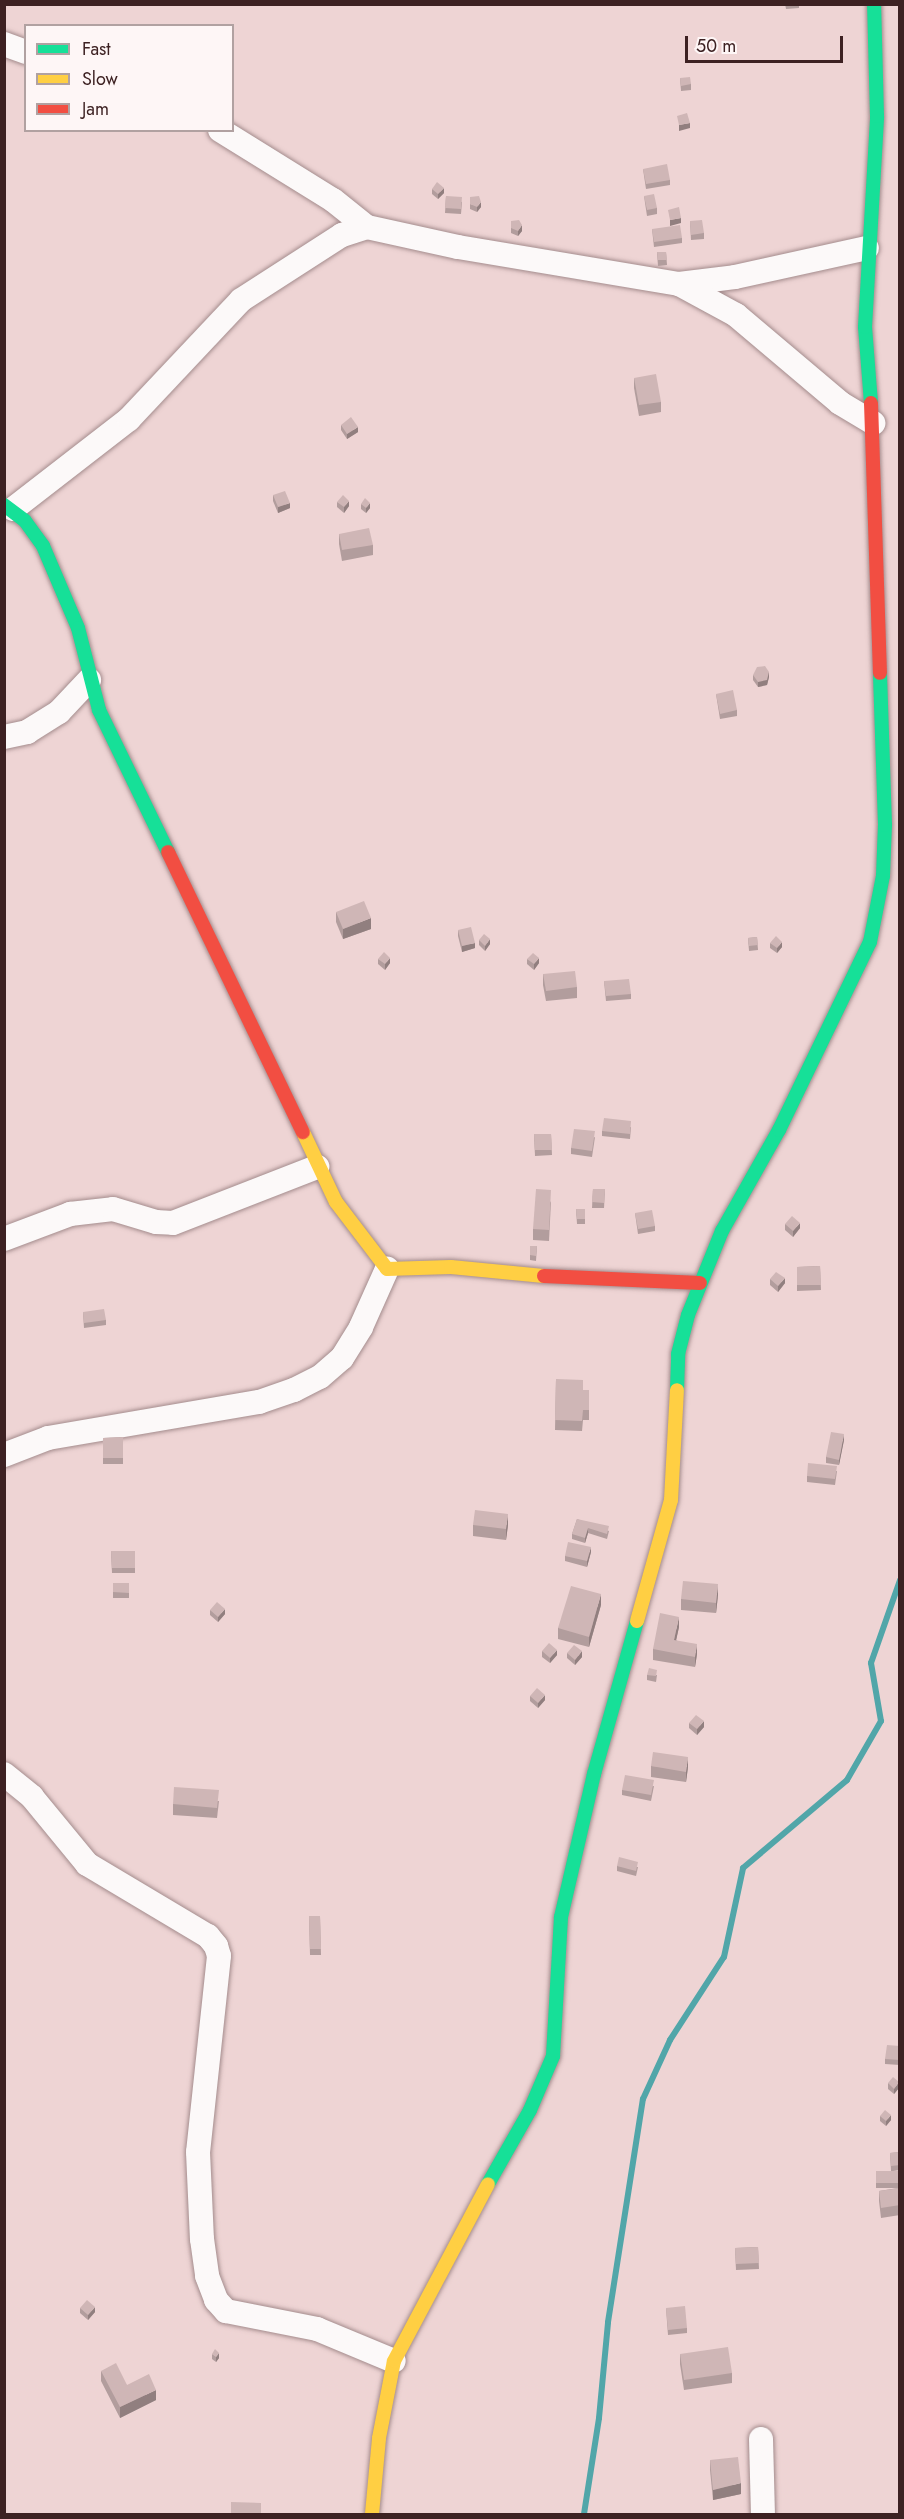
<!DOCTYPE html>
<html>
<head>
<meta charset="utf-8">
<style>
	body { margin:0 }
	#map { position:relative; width:904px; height:2519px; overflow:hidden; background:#eed4d4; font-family:Jost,sans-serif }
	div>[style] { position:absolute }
	.stream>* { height:6px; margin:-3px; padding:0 3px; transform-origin:3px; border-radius:3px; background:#51a6a9 }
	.roads { filter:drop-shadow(0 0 2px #a48c8d) drop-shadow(0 0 2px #a48c8d) }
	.street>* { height:24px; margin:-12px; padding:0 12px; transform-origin:12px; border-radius:12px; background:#fcf9f9 }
	.fast>* { height:14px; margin:-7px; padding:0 7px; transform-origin:7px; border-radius:7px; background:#16e098 }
	.slow>* { height:14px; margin:-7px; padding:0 7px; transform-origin:7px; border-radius:7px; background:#ffcf43 }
	.jam>* { height:14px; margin:-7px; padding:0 7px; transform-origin:7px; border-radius:7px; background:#f24e42 }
	.wall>* { inset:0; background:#b29d9d }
	.shaded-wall>* { inset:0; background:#917f7f }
	.building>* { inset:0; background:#cfb6b6 }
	span { translate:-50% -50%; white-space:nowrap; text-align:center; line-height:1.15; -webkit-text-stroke:4.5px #fef6f6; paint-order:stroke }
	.frame { position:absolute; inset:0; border:6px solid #3d2122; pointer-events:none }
	.legend { position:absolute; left:24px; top:24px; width:210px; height:108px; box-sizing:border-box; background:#fef6f6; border:2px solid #b1a1a1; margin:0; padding:8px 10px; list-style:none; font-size:18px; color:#3d2122 }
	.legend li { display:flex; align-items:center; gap:12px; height:30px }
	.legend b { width:30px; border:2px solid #b1a1a1 }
	.scale { position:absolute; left:685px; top:36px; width:158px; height:27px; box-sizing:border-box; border:3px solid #3d2122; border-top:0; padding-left:8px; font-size:18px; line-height:21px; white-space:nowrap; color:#3d2122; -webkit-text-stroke:4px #fef6f6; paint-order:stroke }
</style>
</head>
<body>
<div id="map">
	<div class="stream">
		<i style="left:584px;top:2514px;width:97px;rotate:-81.1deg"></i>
		<i style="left:599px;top:2418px;width:96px;rotate:-84.6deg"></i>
		<i style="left:608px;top:2322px;width:226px;rotate:-81.1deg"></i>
		<i style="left:643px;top:2099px;width:65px;rotate:-65.4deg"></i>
		<i style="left:670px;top:2040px;width:99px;rotate:-57deg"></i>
		<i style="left:724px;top:1957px;width:91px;rotate:-77.9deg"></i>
		<i style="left:743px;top:1868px;width:136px;rotate:-40.2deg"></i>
		<i style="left:847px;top:1780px;width:68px;rotate:-60deg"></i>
		<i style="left:881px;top:1721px;width:59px;rotate:-99.8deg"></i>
		<i style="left:871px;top:1663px;width:88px;rotate:-70.7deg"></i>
	</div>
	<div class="roads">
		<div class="street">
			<i style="left:4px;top:44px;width:23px;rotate:20deg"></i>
			<i style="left:220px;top:130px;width:133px;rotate:31.8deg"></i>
			<i style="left:333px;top:200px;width:43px;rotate:38.5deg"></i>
			<i style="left:367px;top:227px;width:93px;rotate:12.4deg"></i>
			<i style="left:458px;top:247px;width:224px;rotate:9.5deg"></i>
			<i style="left:679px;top:284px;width:56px;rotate:-7.1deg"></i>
			<i style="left:735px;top:277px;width:135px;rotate:-12.4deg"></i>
			<i style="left:679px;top:284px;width:65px;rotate:28.5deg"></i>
			<i style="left:736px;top:315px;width:136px;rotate:40.2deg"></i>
			<i style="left:840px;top:403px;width:39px;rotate:31deg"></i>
			<i style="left:13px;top:509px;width:147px;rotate:-37.8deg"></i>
			<i style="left:129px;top:419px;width:163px;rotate:-46.7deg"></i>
			<i style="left:241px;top:300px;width:120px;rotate:-32.8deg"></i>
			<i style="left:342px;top:235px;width:26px;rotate:-18deg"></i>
			<i style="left:4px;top:737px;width:24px;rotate:-12deg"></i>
			<i style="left:27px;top:732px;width:38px;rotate:-32deg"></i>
			<i style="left:59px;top:712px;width:44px;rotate:-46.8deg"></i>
			<i style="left:4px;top:1239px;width:71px;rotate:-20.7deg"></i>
			<i style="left:70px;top:1214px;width:43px;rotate:-6.6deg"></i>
			<i style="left:113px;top:1209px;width:45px;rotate:16.8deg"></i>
			<i style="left:156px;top:1222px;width:17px;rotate:3deg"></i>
			<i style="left:173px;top:1223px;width:155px;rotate:-21.3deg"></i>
			<i style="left:4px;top:1455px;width:47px;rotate:-21.1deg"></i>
			<i style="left:48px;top:1438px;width:214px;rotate:-9.7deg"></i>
			<i style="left:259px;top:1402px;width:37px;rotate:-19deg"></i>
			<i style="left:294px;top:1390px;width:29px;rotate:-27deg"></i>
			<i style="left:320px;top:1377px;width:29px;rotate:-41deg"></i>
			<i style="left:342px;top:1358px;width:36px;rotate:-58deg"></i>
			<i style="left:361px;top:1327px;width:64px;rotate:-65.9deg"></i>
			<i style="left:4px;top:1774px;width:36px;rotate:39deg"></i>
			<i style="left:32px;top:1797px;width:87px;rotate:50.6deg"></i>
			<i style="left:87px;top:1864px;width:141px;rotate:30.8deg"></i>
			<i style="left:208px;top:1936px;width:13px;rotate:51deg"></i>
			<i style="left:216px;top:1946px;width:10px;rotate:73deg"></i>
			<i style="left:219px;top:1956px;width:197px;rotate:96.1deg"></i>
			<i style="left:198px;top:2152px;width:87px;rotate:87.4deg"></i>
			<i style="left:202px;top:2239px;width:37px;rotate:82deg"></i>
			<i style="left:207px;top:2276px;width:26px;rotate:69deg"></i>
			<i style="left:216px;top:2300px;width:15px;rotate:48deg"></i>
			<i style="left:226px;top:2311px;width:93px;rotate:11.2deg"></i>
			<i style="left:317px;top:2329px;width:83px;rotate:22.6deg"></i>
			<i style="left:761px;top:2439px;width:75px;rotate:88.5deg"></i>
		</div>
		<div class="fast">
			<i style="left:871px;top:403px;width:76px;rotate:-94.5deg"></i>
			<i style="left:865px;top:327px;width:211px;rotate:-86.7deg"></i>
			<i style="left:877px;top:116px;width:112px;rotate:-91.5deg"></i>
			<i style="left:4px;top:505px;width:26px;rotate:37deg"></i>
			<i style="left:25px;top:521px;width:31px;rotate:54deg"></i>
			<i style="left:43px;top:546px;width:89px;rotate:66.9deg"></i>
			<i style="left:78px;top:628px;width:85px;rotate:75.6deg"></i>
			<i style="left:99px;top:710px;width:158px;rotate:64.1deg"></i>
			<i style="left:677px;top:1390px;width:36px;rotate:-88deg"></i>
			<i style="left:678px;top:1354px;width:40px;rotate:-75.6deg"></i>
			<i style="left:688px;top:1315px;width:91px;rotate:-68deg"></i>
			<i style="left:722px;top:1231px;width:116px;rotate:-60.6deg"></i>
			<i style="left:779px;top:1130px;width:209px;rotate:-64.2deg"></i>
			<i style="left:870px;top:942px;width:67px;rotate:-78.9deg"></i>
			<i style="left:883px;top:876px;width:51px;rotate:-87.8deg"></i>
			<i style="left:885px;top:825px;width:152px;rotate:-91.9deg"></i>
			<i style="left:488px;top:2184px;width:85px;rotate:-60.4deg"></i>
			<i style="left:530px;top:2110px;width:59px;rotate:-66.9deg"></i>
			<i style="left:553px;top:2056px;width:139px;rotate:-86.7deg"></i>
			<i style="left:561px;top:1917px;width:147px;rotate:-77deg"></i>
			<i style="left:594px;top:1774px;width:159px;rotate:-74.3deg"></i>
		</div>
		<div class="slow">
			<i style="left:303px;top:1132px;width:77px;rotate:64.8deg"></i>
			<i style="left:336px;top:1202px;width:84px;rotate:52.7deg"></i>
			<i style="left:387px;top:1269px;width:64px;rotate:-1.8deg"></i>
			<i style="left:451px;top:1267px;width:93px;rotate:5.5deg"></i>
			<i style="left:637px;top:1621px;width:126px;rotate:-74.3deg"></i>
			<i style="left:671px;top:1500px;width:110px;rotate:-86.9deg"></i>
			<i style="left:372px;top:2514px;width:76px;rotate:-84.7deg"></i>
			<i style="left:379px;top:2438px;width:78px;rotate:-79deg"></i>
			<i style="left:394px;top:2361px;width:200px;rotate:-62deg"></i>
		</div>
		<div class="jam">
			<i style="left:871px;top:403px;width:270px;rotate:88.1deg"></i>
			<i style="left:168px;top:852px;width:311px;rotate:64.3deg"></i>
			<i style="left:544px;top:1276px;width:156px;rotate:2.6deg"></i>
		</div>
	</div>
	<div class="wall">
		<i style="clip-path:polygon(785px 4px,799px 4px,799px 8px,786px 9px)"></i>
		<i style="clip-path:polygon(680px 78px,691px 84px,691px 90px,681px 91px)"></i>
		<i style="clip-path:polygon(643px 169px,670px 180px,670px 185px,646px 189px)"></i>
		<i style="clip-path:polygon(432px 189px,444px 193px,438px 199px,432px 194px)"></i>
		<i style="clip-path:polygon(446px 196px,462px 202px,461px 214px,445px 213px)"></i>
		<i style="clip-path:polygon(644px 196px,657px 208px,657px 214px,647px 216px)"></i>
		<i style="clip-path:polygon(470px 204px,481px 207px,477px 212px,470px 209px)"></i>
		<i style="clip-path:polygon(511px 221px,522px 231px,518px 236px,511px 233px)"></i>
		<i style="clip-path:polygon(690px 221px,704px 233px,704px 239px,691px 240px)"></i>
		<i style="clip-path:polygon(652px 229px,682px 238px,682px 243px,654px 247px)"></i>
		<i style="clip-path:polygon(657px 252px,666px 252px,667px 265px,658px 266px)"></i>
		<i style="clip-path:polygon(634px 378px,661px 402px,661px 412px,639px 416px,634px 388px)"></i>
		<i style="clip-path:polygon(341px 425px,358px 432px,347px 439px,341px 430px)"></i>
		<i style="clip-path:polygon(273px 495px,290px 508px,278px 513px,273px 501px)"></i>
		<i style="clip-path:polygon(337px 502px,349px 506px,344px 513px,337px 507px)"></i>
		<i style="clip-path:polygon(361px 504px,370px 508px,366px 513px,361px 509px)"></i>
		<i style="clip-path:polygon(339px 534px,373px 545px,373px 555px,342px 561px,339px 544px)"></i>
		<i style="clip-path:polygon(753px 675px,769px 677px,767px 685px,758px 687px,753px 680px)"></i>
		<i style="clip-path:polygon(716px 694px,737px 710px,737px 716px,720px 719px)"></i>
		<i style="clip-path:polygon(336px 912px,371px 929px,343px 939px,336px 922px)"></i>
		<i style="clip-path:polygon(458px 930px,475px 948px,462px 952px,458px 936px)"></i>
		<i style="clip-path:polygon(757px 937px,758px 950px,749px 951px,748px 938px)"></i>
		<i style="clip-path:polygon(479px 940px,490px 944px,485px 951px,479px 945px)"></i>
		<i style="clip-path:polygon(770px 943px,782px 947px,777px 953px,770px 948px)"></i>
		<i style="clip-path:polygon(378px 959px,390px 963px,385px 970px,378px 964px)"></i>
		<i style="clip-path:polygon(527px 959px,539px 963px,534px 970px,527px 964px)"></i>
		<i style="clip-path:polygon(543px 974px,577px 987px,577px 998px,546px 1001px,543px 985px)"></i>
		<i style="clip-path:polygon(604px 981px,631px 994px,631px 999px,606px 1001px)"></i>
		<i style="clip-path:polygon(631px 1127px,630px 1139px,602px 1136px,602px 1131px)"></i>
		<i style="clip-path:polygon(534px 1134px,551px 1134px,552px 1155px,535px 1156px)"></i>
		<i style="clip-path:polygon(595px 1137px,592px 1157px,571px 1154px,571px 1148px)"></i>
		<i style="clip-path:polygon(593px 1189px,605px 1189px,604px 1208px,592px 1208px)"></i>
		<i style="clip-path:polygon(551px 1201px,549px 1241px,533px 1240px,533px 1229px)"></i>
		<i style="clip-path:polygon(576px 1209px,585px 1209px,585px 1224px,577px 1224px)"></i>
		<i style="clip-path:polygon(635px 1213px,655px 1226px,655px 1231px,638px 1234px)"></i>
		<i style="clip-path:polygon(785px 1224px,800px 1228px,793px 1237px,785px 1230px)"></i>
		<i style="clip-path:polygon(530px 1246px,537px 1246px,536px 1261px,530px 1260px)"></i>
		<i style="clip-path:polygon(820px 1266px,821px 1290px,797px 1291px,797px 1267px)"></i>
		<i style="clip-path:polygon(770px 1279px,785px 1283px,778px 1292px,770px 1285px)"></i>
		<i style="clip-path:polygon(83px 1312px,106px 1320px,106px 1325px,84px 1328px)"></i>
		<i style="clip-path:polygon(556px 1379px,583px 1390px,589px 1390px,589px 1420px,583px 1420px,582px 1431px,555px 1430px)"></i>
		<i style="clip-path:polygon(123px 1437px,123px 1464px,103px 1464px,103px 1438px)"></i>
		<i style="clip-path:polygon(844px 1440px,839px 1465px,826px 1463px,826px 1457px)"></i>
		<i style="clip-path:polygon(837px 1471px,835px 1485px,807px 1482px,807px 1476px)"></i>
		<i style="clip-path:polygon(577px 1519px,609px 1531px,607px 1539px,588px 1533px,585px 1543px,572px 1539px,572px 1534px)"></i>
		<i style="clip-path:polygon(473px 1525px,508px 1525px,506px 1540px,473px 1536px)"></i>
		<i style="clip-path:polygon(111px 1551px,135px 1551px,135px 1573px,112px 1573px)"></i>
		<i style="clip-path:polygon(591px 1552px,587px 1567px,565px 1561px,565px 1556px)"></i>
		<i style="clip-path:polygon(113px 1583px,129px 1583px,129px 1598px,113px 1598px)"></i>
		<i style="clip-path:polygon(718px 1595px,716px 1613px,681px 1610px,681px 1599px)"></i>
		<i style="clip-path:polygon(601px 1605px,589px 1647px,558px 1639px,558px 1628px)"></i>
		<i style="clip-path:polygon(210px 1610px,225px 1614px,218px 1622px,210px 1615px)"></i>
		<i style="clip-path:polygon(679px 1627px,676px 1640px,697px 1654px,695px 1667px,653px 1660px,653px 1649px)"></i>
		<i style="clip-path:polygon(542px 1651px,557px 1655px,550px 1663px,542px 1657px)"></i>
		<i style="clip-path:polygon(567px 1653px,582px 1657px,575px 1665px,567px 1658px)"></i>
		<i style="clip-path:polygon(647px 1675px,657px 1675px,656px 1682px,647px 1680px)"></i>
		<i style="clip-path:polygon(530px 1696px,545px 1700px,538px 1708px,530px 1701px)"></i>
		<i style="clip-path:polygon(689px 1723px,704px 1727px,697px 1735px,689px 1728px)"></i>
		<i style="clip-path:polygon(651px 1766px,688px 1767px,686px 1782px,651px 1777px)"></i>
		<i style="clip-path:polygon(654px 1786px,651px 1801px,622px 1795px,622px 1790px)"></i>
		<i style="clip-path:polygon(219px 1801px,217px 1818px,173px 1815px,173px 1804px)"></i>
		<i style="clip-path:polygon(617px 1866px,638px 1867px,636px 1876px,617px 1871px)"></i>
		<i style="clip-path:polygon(309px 1916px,320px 1916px,321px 1955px,310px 1955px)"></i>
		<i style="clip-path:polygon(900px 2046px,900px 2065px,885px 2064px,885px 2059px)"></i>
		<i style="clip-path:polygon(888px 2083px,899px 2088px,894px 2094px,888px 2089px)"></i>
		<i style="clip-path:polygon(880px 2116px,891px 2120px,886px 2126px,880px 2121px)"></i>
		<i style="clip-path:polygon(900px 2152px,900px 2170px,893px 2171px,900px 2171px,900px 2215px,881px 2218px,879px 2201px,879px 2191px,898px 2188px,876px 2188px,876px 2171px,891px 2171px,890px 2153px)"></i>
		<i style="clip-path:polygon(758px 2247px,759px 2269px,736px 2270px,735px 2248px)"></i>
		<i style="clip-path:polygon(80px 2308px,95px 2312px,88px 2320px,80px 2313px)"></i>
		<i style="clip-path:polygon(666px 2308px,687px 2328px,687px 2333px,668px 2335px)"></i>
		<i style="clip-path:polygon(212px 2354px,219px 2358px,216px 2362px,212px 2359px)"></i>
		<i style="clip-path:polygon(680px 2354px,732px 2373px,732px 2383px,684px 2390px,680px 2364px)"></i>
		<i style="clip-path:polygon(101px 2371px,127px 2385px,156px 2400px,120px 2418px,101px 2381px)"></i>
		<i style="clip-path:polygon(710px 2460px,741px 2494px,713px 2500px,710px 2470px)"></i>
	</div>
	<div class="shaded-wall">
		<i style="clip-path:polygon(690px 123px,690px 128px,679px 131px,679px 125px)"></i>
		<i style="clip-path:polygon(444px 188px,444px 193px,438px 199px,438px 194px)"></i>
		<i style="clip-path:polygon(481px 202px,481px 207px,477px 212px,477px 207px)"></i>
		<i style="clip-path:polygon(681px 218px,681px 223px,670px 226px,670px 220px)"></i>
		<i style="clip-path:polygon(522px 225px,522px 231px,518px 236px,518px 231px)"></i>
		<i style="clip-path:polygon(358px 427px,358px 432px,347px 439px,347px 434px)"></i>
		<i style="clip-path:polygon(349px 501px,349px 506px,344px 513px,344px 507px)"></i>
		<i style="clip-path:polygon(290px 503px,290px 508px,278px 513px,278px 507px)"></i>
		<i style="clip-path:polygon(370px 503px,370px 508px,366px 513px,366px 508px)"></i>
		<i style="clip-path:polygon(769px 672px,769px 677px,767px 685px,758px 687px,758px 682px)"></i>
		<i style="clip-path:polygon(371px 918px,371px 929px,343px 939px,343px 929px)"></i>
		<i style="clip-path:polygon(490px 939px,490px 944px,485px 951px,485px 946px)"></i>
		<i style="clip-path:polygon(782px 942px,782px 947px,777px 953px,777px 948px)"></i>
		<i style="clip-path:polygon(475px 943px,475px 948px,462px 952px,462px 946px)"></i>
		<i style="clip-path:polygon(390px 958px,390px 963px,385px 970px,385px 964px)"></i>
		<i style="clip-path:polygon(539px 958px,539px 963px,534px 970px,534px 964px)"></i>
		<i style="clip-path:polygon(800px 1223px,800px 1228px,793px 1237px,793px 1231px)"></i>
		<i style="clip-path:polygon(785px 1278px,785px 1283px,778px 1292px,778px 1286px)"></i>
		<i style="clip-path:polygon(844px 1434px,844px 1440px,839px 1465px,839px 1460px)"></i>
		<i style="clip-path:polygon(508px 1514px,508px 1525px,506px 1540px,506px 1529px)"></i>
		<i style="clip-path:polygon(588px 1528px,588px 1533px,585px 1543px,585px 1538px)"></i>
		<i style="clip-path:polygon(591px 1547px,591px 1552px,587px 1567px,587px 1561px)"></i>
		<i style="clip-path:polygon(718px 1584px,718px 1595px,716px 1613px,716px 1603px)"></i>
		<i style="clip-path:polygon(601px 1594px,601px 1605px,589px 1647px,589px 1637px)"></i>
		<i style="clip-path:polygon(225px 1609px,225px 1614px,218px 1622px,218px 1617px)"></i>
		<i style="clip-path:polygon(679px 1617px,679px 1627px,674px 1650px,674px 1640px)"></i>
		<i style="clip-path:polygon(697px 1644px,697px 1654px,695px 1667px,695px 1657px)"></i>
		<i style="clip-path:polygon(557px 1650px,557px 1655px,550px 1663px,550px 1658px)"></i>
		<i style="clip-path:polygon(582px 1651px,582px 1657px,575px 1665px,575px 1660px)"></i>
		<i style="clip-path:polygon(545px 1695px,545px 1700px,538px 1708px,538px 1703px)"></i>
		<i style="clip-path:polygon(704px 1721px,704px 1727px,697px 1735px,697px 1729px)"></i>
		<i style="clip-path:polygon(688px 1757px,688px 1767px,686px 1782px,686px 1772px)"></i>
		<i style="clip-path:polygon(899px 2082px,899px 2088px,894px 2094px,894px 2089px)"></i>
		<i style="clip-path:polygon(891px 2115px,891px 2120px,886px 2126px,886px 2121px)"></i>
		<i style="clip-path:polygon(95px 2307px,95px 2312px,88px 2320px,88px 2315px)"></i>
		<i style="clip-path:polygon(219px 2353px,219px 2358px,216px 2362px,216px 2357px)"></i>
		<i style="clip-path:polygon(156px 2390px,156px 2400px,120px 2418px,120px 2407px)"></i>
		<i style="clip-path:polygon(741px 2483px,741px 2494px,713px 2500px,713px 2490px)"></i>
	</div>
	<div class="building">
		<i style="clip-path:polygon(690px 77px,691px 84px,681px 86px,680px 78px)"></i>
		<i style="clip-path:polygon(687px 113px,690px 123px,679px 125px,677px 116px)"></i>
		<i style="clip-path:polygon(667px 164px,670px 180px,646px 184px,643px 169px)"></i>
		<i style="clip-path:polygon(437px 182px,444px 188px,438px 194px,432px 189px)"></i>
		<i style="clip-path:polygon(654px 194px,657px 208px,647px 210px,644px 196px)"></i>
		<i style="clip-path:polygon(446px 196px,462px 197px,461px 209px,445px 208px)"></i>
		<i style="clip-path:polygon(479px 196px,481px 202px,477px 207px,470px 204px,470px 197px)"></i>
		<i style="clip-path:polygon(679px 207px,681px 218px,670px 220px,668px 210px)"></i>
		<i style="clip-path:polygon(519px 220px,522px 225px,518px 231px,511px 228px,511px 221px)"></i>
		<i style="clip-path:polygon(702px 220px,704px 233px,691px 235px,690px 221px)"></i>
		<i style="clip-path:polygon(680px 225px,682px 238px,654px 242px,652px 229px)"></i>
		<i style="clip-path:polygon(657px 252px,666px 252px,667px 260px,658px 260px)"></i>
		<i style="clip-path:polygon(656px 374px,661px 402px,639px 405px,634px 378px)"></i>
		<i style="clip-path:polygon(351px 417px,358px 427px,347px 434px,341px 425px)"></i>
		<i style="clip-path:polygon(285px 491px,290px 503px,278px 507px,273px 495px)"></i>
		<i style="clip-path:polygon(343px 495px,349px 501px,344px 507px,337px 502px)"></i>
		<i style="clip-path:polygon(365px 498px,370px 503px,366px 508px,361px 504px)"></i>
		<i style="clip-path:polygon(369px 528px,373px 545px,342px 550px,339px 534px)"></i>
		<i style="clip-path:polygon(765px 666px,769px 672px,767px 680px,758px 682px,753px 675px,757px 667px)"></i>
		<i style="clip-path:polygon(733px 690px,737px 710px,720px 714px,716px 694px)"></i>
		<i style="clip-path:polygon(364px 901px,371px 918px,343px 929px,336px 912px)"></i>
		<i style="clip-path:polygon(471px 927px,475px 943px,462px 946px,458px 930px)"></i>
		<i style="clip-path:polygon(484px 934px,490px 939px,485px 946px,479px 940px)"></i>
		<i style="clip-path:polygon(776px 936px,782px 942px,777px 948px,770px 943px)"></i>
		<i style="clip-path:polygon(757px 937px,758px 945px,749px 946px,748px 938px)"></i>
		<i style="clip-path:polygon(384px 952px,390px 958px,385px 964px,378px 959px)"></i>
		<i style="clip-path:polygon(533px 953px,539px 958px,534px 964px,527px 959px)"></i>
		<i style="clip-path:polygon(575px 971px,577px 987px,546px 991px,543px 974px)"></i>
		<i style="clip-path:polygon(629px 979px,631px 994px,606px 996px,604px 981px)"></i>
		<i style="clip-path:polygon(604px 1118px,631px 1121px,630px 1134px,602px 1131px)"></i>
		<i style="clip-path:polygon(574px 1129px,595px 1131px,592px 1151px,571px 1148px)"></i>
		<i style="clip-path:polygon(534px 1134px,551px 1134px,552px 1150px,535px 1150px)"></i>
		<i style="clip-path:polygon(536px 1189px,551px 1190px,549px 1230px,533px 1229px)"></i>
		<i style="clip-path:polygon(593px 1189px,605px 1189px,604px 1203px,592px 1202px)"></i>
		<i style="clip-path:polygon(576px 1209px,585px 1209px,585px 1219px,577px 1219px)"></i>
		<i style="clip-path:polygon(652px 1210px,655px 1226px,638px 1229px,635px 1213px)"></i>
		<i style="clip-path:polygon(792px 1216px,800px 1223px,793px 1231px,785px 1224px)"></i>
		<i style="clip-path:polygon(530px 1246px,537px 1246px,536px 1256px,530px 1255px)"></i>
		<i style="clip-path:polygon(820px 1266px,821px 1285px,797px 1285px,797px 1267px)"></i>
		<i style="clip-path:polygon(776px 1272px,785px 1278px,778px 1286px,770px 1279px)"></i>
		<i style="clip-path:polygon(104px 1309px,106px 1320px,84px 1323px,83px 1312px)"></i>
		<i style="clip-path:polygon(556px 1379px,583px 1380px,583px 1390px,589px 1390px,589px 1410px,583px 1410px,582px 1421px,555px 1420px)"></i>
		<i style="clip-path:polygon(831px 1432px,844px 1434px,839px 1460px,826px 1457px)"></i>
		<i style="clip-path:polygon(123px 1437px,123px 1458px,103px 1458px,103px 1438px)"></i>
		<i style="clip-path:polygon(808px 1463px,837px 1466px,835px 1479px,807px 1476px)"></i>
		<i style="clip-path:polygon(475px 1510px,508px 1514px,506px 1529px,473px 1525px)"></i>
		<i style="clip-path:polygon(577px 1519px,609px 1526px,607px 1534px,588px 1528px,585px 1538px,572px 1534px)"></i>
		<i style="clip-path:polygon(568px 1542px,591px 1547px,587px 1561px,565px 1556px)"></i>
		<i style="clip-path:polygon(111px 1551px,135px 1551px,135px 1568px,112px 1568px)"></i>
		<i style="clip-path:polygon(683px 1581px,718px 1584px,716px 1603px,681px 1599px)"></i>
		<i style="clip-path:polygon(113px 1583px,129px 1583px,129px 1593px,113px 1592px)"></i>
		<i style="clip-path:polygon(571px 1586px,601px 1594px,589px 1637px,558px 1628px)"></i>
		<i style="clip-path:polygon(217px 1602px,225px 1609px,218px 1617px,210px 1610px)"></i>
		<i style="clip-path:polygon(660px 1613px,679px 1617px,674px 1640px,697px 1644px,695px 1657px,653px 1649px)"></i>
		<i style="clip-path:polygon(549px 1643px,557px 1650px,550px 1658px,542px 1651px)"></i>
		<i style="clip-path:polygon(574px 1645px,582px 1651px,575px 1660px,567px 1653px)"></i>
		<i style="clip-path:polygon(649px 1668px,657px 1670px,656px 1676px,647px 1675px)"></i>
		<i style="clip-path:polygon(537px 1688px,545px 1695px,538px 1703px,530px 1696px)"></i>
		<i style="clip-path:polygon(696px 1715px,704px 1721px,697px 1729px,689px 1723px)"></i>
		<i style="clip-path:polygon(653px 1752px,688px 1757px,686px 1772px,651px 1766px)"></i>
		<i style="clip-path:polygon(625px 1775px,654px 1780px,651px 1795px,622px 1790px)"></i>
		<i style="clip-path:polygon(174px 1787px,219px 1790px,217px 1808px,173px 1804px)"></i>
		<i style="clip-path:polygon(619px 1857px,638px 1862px,636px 1871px,617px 1866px)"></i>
		<i style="clip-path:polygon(309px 1916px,320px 1916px,321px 1949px,310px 1949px)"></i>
		<i style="clip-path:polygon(887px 2045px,900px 2046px,900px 2060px,885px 2059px)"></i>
		<i style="clip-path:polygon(893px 2077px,899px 2082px,894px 2089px,888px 2083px)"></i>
		<i style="clip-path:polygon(885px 2110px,891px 2115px,886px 2121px,880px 2116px)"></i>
		<i style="clip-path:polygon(900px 2152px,900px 2165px,891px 2166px,890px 2153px)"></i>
		<i style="clip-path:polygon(876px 2171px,900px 2171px,900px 2183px,876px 2183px)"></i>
		<i style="clip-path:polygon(900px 2188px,900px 2205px,881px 2208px,879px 2191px)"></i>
		<i style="clip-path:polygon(758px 2247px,759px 2263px,736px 2264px,735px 2248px)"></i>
		<i style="clip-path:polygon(87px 2300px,95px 2307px,88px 2315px,80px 2308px)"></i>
		<i style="clip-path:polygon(685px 2306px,687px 2328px,668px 2330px,666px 2308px)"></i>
		<i style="clip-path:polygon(728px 2347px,732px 2373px,684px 2380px,680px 2354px)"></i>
		<i style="clip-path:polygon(215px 2349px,219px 2353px,216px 2357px,212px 2354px)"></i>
		<i style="clip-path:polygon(116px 2363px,127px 2385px,149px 2374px,156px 2390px,120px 2407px,101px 2371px)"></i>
		<i style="clip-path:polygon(738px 2457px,741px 2483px,713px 2490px,710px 2460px)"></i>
		<i style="clip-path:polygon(231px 2502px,261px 2503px,261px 2514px,231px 2514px)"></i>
	</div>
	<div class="frame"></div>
	<ul class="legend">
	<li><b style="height:8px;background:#16e098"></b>Fast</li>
	<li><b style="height:8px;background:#ffcf43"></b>Slow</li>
	<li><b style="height:8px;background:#f24e42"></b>Jam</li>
	</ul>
	<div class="scale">50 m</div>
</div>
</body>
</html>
